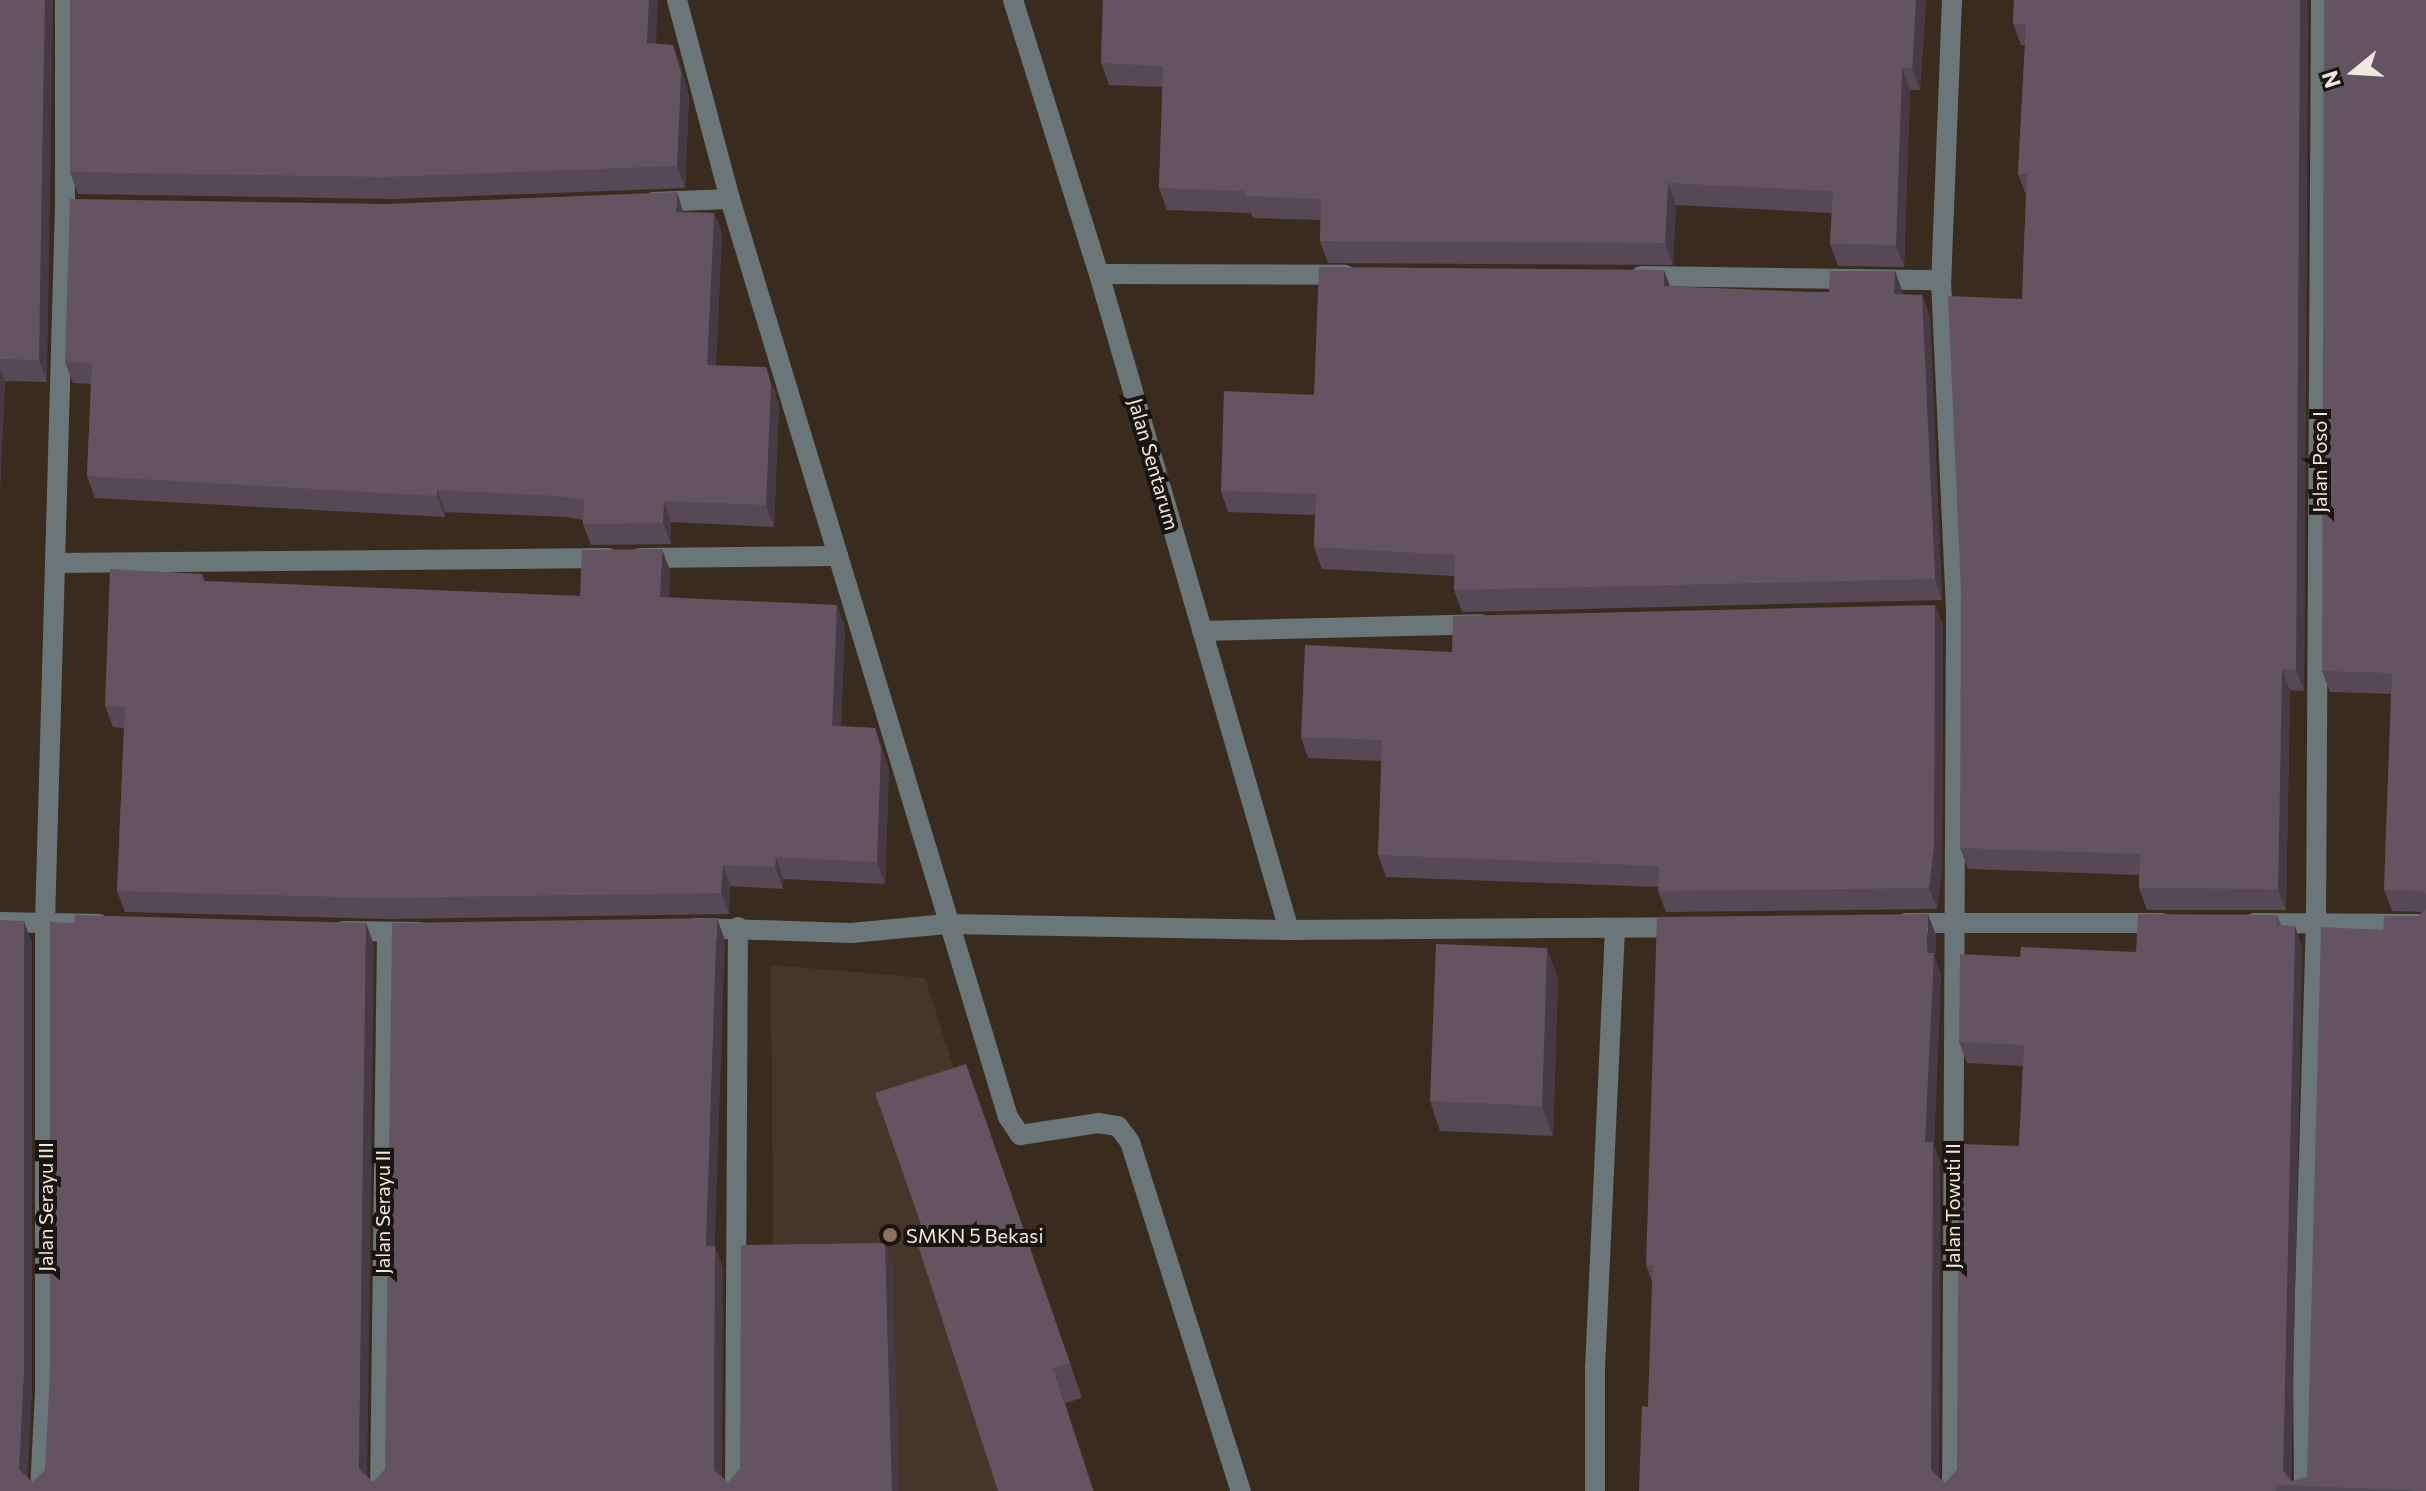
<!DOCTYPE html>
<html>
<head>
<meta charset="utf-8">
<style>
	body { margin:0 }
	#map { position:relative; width:2426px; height:1491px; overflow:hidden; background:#392c1f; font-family:Commissioner,sans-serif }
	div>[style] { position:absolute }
	.education>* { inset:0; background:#44372a }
	.minor>* { height:20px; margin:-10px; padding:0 10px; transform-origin:10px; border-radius:10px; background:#6b7679 }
	.wall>* { inset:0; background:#564854 }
	.shaded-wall>* { inset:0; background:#463b45 }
	.building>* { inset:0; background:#645462 }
	.dots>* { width:22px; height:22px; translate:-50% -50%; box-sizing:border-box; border:4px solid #1b1510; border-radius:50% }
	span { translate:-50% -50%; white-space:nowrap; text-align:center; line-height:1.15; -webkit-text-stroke:8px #1b1510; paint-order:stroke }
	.street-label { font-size:20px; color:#f0e7df }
	.poi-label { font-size:20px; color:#f0e7df }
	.left { translate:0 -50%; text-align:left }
	.north { position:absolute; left:2314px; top:32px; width:80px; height:80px; -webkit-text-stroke:6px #1b1510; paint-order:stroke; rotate:252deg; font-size:22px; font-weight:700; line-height:32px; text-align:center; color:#f0e7df }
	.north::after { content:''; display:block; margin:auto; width:28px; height:36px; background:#f0e7df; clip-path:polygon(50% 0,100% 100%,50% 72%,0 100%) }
</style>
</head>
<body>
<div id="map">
	<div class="education">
		<i style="clip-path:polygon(771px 965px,925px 978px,1089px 1491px,775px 1491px)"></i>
	</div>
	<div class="minor">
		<i style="left:677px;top:0;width:206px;rotate:75.1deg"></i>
		<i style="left:730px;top:199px;width:959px;rotate:73.15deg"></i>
		<i style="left:1008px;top:1117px;width:22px;rotate:56deg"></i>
		<i style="left:1020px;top:1135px;width:79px;rotate:-8.7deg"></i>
		<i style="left:1098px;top:1123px;width:20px;rotate:9deg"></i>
		<i style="left:1118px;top:1126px;width:20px;rotate:53deg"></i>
		<i style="left:1130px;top:1142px;width:366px;rotate:72.4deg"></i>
		<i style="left:1013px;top:0;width:287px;rotate:72.6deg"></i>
		<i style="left:1099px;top:274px;width:683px;rotate:73.85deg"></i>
		<i style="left:1952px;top:0;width:280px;rotate:92.2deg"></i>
		<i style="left:1941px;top:280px;width:333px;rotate:87.4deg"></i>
		<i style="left:1956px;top:613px;width:878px;rotate:90.26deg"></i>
		<i style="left:653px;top:202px;width:77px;rotate:-2.2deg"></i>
		<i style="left:1099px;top:274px;width:246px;rotate:0.2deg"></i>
		<i style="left:1641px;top:276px;width:300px;rotate:0.8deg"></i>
		<i style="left:640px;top:558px;width:198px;rotate:-0.6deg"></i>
		<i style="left:56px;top:563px;width:552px;rotate:-0.52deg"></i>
		<i style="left:1202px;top:631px;width:279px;rotate:-1.4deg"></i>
		<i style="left:0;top:922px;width:99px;rotate:1.2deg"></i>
		<i style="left:1906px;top:923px;width:256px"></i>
		<i style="left:2254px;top:923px;width:172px;rotate:0.3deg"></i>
		<i style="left:695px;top:928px;width:156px;rotate:1.8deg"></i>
		<i style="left:851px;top:933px;width:96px;rotate:-5.4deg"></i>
		<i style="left:947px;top:924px;width:342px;rotate:1deg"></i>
		<i style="left:1289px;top:930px;width:393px;rotate:-0.4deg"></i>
		<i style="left:343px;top:931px;width:76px;rotate:0.8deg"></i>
		<i style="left:40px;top:1491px;width:100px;rotate:-87.1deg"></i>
		<i style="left:45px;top:1391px;width:469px;rotate:-90deg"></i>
		<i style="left:45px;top:922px;width:715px;rotate:-88.4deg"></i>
		<i style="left:65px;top:207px;width:207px;rotate:-90deg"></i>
		<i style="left:380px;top:1491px;width:559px;rotate:-89.28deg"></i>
		<i style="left:735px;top:1491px;width:564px;rotate:-89.7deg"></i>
		<i style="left:1595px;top:1491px;width:122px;rotate:-90deg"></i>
		<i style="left:1595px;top:1369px;width:441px;rotate:-87.4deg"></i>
		<i style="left:2304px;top:1491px;width:133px;rotate:-90.4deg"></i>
		<i style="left:2303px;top:1358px;width:434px;rotate:-88.3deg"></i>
		<i style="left:2316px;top:924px;width:924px;rotate:-89.69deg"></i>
	</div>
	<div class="wall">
		<i style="clip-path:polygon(0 0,47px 382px,5px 381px,0 487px)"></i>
		<i style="clip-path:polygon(1103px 0,1926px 0,1920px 90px,1910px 90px,1904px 267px,1838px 266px,1830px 244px,1832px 213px,1676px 205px,1673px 265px,1328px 263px,1320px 241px,1321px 220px,1253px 218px,1251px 213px,1167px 210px,1159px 188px,1163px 87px,1109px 85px,1101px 63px)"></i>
		<i style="clip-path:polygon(2014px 0,2308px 0,2304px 691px,2290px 690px,2286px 910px,2147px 910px,2139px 888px,2139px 875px,1968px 869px,1960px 848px,2022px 299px,2026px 195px,2018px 174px,2025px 45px,2021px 45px,2013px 24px)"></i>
		<i style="clip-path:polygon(2426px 0,2426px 1491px,1639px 1491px,1648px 1407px,1652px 1282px,1646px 1265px,1936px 935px,1935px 958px,1941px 975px,1934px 1145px,1940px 1164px,1939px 1477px,1945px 1483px,1957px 1470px,2019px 1146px,2023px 1066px,1967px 1063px,1959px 1042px,2020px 957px,2136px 952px,2277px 915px,2281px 925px,2302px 947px,2291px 1481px,2307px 1477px,2383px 930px,2419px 916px,2422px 912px,2392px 911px,2384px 890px,2391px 694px,2330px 692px,2322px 671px)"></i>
		<i style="clip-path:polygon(656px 44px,681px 67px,689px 96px,685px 188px,393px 199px,78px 194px,70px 172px)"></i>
		<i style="clip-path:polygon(386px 204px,714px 213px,722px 234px,716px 365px,774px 389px,779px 405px,774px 527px,671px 522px,671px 544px,591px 545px,583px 524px,583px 520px,567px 517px,445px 512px,445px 517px,95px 498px,87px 476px,91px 384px,73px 383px,65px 362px)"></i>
		<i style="clip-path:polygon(1895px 271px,1903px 295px,1922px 295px,1930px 317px,1942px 600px,1462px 612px,1454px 590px,1455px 576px,1322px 569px,1314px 547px,1315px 515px,1228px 512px,1221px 491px,1314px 395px,1671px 287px,1811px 292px,1829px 292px)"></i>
		<i style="clip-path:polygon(670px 570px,669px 598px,845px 627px,841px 726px,875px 728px,889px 769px,885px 884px,783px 879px,783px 889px,730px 886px,729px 914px,387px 919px,125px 912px,117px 891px,124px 728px,113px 727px,105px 706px,202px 574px,205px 581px,580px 596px)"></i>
		<i style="clip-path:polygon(1935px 605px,1943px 626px,1942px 868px,1937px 909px,1666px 912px,1658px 891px,1658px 887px,1386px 877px,1378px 855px,1382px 761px,1308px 758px,1301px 737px,1452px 652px)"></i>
		<i style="clip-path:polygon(1558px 978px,1553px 1136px,1440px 1131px,1430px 1101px)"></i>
		<i style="clip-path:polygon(966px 1064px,1082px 1398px,1065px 1403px,1094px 1491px,998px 1491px,923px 1230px)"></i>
	</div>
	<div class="shaded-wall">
		<i style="clip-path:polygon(45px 0,53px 0,47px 382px,39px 360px)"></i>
		<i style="clip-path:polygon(649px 0,658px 0,655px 66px,647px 43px)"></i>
		<i style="clip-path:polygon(1916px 0,1926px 0,1920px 90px,1912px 68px)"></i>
		<i style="clip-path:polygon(2300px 0,2308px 0,2304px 691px,2296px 670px)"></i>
		<i style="clip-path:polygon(673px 45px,681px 67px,689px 96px,685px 188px,677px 166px)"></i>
		<i style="clip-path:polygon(1902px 68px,1910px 90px,1904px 267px,1896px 245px)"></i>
		<i style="clip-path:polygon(1668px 183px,1676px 205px,1673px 265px,1665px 243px)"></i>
		<i style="clip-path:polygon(677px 192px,684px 214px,676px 212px)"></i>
		<i style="clip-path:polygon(714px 213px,722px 234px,715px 386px,707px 365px)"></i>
		<i style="clip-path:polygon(1664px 270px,1672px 291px,1664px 286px)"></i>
		<i style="clip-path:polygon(1895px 271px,1903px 293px,1902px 316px,1894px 294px)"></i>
		<i style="clip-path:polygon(1922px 295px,1930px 317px,1942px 600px,1935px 579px)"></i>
		<i style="clip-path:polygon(766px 367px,779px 405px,774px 527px,766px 505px)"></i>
		<i style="clip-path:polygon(0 368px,5px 381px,0 487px)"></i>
		<i style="clip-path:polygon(437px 490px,445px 512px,445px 517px,437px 496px)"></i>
		<i style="clip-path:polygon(664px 501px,671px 522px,671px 544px,663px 523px)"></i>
		<i style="clip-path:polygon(662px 549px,670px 570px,668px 619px,660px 597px)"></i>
		<i style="clip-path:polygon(837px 605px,845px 627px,840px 747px,832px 726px)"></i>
		<i style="clip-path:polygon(1935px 605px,1943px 626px,1942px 868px,1937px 909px,1929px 888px)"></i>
		<i style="clip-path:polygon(2282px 669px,2290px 690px,2286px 910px,2278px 889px)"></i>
		<i style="clip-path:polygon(875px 728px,889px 769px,885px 884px,877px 862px)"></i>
		<i style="clip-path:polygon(776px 857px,783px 879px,783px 889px,775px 867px)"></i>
		<i style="clip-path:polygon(723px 865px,730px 886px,729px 914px,721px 893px)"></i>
		<i style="clip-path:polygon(1928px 914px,1936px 935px,1935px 958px,1941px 975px,1934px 1145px,1940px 1164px,1939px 1491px,1931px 1470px,1925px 1142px)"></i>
		<i style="clip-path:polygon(717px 918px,725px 940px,714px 1268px,706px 1246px)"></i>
		<i style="clip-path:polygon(24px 921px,32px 943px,32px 1391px,27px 1491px,19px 1469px)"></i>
		<i style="clip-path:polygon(366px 923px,374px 945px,367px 1491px,359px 1469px)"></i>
		<i style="clip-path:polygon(2295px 926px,2302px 947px,2291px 1486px,2283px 1470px)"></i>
		<i style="clip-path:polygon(1547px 948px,1558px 978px,1553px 1136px,1542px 1106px)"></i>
		<i style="clip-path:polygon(885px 1243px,893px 1265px,899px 1491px,892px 1491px)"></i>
		<i style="clip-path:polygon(715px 1246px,723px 1268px,722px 1491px,714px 1470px)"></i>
		<i style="clip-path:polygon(1053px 1368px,1065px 1403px,1094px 1491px,1093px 1491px)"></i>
	</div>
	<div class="building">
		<i style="clip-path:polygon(0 0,45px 0,39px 360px,0 359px)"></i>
		<i style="clip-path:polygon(70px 0,649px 0,647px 43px,673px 45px,681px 73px,677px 166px,385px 177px,70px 172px)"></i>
		<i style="clip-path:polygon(1103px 0,1916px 0,1912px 68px,1902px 68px,1896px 245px,1830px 244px,1833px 191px,1668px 183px,1665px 243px,1320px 241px,1321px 199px,1245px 196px,1245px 191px,1159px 188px,1163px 66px,1101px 63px)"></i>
		<i style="clip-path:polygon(2014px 0,2300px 0,2296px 670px,2282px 669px,2278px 889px,2139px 888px,2140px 854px,1960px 848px,1961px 591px,1948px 296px,2022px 299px,2027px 174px,2018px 174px,2026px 24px,2013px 24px)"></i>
		<i style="clip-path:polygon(2324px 0,2426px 0,2426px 895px,2424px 891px,2384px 890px,2392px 673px,2322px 671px)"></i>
		<i style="clip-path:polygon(677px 192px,676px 212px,714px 213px,707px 365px,766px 367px,771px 384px,766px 505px,664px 501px,663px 523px,583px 524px,584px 500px,559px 496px,437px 490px,437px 496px,87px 476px,92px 363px,65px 362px,70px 199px,386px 204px)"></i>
		<i style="clip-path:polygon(1319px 267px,1664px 270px,1664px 286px,1811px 292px,1829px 292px,1830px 271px,1895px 271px,1894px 294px,1922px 295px,1935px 579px,1454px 590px,1455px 555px,1314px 547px,1316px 494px,1221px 491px,1224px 391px,1314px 395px)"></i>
		<i style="clip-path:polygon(662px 549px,660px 597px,837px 605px,832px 726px,875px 728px,881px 748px,877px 862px,776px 857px,775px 867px,723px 865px,721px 893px,379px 898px,117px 891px,125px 707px,105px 706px,110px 569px,202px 574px,202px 581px,580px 596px,582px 550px)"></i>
		<i style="clip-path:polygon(1935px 605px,1934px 847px,1929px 888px,1658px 891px,1659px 866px,1378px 855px,1382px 740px,1301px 737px,1305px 645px,1452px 652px,1453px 616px)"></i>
		<i style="clip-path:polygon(2426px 909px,2426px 1491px,2277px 1485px,2276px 1491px,1639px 1491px,1642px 1406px,1648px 1407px,1653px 1265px,1646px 1265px,1657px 917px,1928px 914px,1927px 953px,1934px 953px,1925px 1142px,1933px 1142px,1931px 1470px,1945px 1483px,1957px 1470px,1959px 1144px,2019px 1146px,2024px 1045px,1959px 1042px,1960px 954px,2020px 957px,2021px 947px,2136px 952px,2138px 914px,2277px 915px,2277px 925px,2295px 926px,2283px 1470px,2291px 1481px,2307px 1477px,2321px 927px,2383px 930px,2384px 916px,2419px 916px)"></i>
		<i style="clip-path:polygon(75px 915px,366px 923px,359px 1469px,373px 1482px,385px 1469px,392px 923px,717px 918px,706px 1246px,715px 1246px,714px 1470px,728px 1482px,740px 1469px,741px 1245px,885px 1243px,892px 1491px,0 1491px,0 920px,24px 921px,24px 1369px,19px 1469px,32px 1482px,45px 1470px,50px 1369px,50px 922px,74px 923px)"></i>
		<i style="clip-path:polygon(1436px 944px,1547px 948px,1542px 1106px,1430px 1101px)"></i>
		<i style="clip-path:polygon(966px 1064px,1070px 1363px,1053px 1368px,1093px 1491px,998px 1491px,913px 1230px,923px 1230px,875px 1093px)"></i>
	</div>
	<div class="dots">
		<i style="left:890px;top:1235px;background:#8d6e63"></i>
	</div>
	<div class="street-label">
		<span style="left:2319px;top:462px;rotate:-90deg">Jalan Poso I</span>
		<span style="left:1154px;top:464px;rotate:74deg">Jalan Sentarum</span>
		<span style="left:1952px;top:1206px;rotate:-90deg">Jalan Towuti II</span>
		<span style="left:45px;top:1207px;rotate:-90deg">Jalan Serayu III</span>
		<span style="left:382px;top:1212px;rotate:-90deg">Jalan Serayu II</span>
	</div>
	<div class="poi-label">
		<span class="left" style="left:906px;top:1235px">SMKN 5 Bekasi</span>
	</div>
	<div class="north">N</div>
</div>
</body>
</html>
